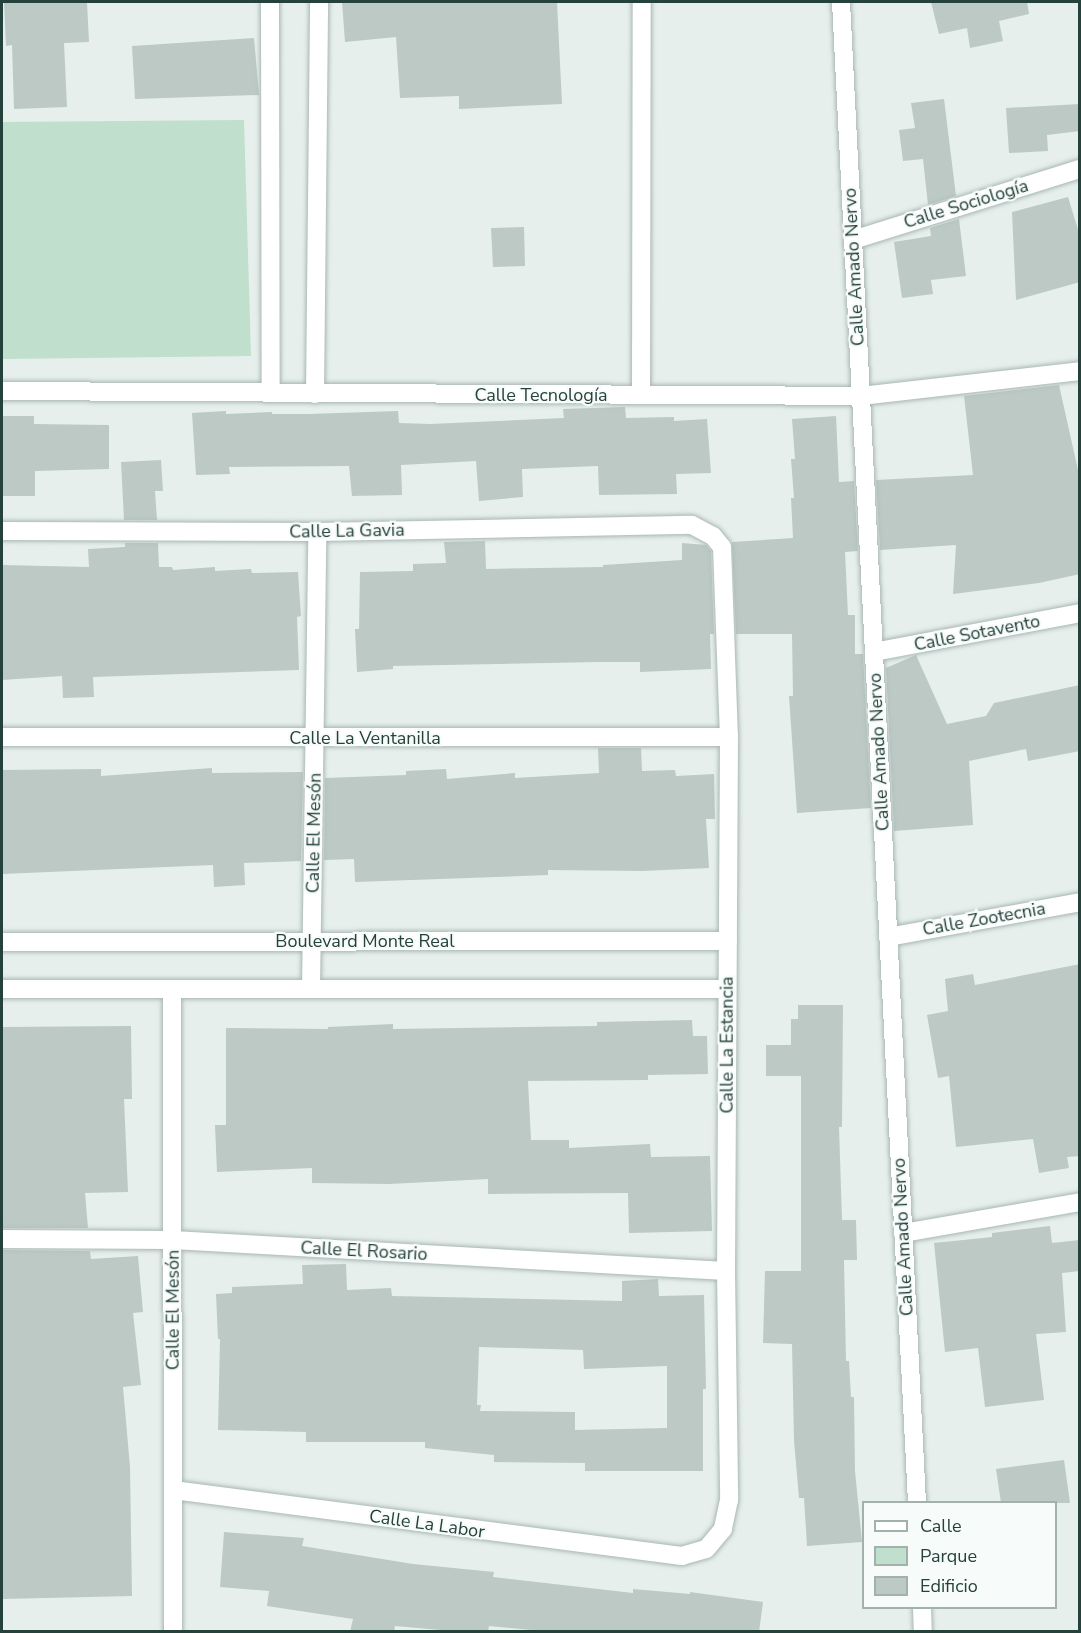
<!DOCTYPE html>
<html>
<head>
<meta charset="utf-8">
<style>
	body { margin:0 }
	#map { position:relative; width:1081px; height:1633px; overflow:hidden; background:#e6efec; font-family:"Nunito Sans",sans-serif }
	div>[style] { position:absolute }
	.green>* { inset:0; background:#c0dfcc }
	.building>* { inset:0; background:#bcc9c5 }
	.roads { filter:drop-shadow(0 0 2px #a8b7b4) drop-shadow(0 0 2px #a8b7b4) }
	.street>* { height:18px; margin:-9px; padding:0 9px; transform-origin:9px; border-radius:9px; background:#fff }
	span { translate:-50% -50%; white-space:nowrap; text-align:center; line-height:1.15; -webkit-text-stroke:4.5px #f7fbf9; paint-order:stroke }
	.street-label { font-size:18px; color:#25413c }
	.frame { position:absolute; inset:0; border:3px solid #25413c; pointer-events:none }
	.legend { position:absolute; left:862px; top:1501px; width:195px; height:108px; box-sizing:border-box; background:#f7fbf9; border:2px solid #a3b1ad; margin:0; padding:8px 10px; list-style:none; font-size:18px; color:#25413c }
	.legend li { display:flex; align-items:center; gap:12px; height:30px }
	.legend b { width:30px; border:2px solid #a3b1ad }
</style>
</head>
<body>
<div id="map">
	<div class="green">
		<i style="clip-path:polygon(244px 120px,251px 356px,2px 359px,2px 122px)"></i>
	</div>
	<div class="building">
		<i style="clip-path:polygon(4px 2px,87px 2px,89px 42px,64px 43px,67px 107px,14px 109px,12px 45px,6px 46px)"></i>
		<i style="clip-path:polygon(342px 2px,557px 2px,562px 104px,459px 109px,459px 96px,400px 98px,396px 37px,345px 42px)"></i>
		<i style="clip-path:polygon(931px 2px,1027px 2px,1029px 14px,999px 21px,1003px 41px,970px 48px,967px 28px,939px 34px)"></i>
		<i style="clip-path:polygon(254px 38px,259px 95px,135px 99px,132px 46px)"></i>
		<i style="clip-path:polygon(944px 99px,956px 196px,928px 205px,923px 159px,903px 161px,899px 130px,915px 128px,911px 103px)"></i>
		<i style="clip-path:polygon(1080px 104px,1080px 131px,1047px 135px,1048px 151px,1009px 153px,1006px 108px)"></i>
		<i style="clip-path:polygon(1068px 197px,1080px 236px,1080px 282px,1016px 300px,1012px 212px)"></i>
		<i style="clip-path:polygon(959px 219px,966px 276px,931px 280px,933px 294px,902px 298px,894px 242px,931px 236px,930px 228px)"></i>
		<i style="clip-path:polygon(524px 227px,525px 266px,493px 267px,491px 228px)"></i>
		<i style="clip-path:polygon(1059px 385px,1080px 479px,1080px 574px,1039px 583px,953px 594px,956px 545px,880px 550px,876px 480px,973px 475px,964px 396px)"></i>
		<i style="clip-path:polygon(625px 407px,626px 418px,674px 417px,674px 421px,707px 419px,711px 473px,676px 474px,677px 494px,599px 495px,598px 466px,522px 469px,523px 497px,479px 501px,476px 461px,401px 465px,402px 495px,352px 496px,349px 466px,229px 467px,230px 474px,196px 475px,192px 413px,226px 411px,226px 414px,272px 412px,272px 414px,309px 414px,398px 411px,399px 423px,430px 424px,564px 418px,563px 409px)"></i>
		<i style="clip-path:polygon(2px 416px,34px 416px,34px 424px,109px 425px,109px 469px,35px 471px,35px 496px,2px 496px)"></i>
		<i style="clip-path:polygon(836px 416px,839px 482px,854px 481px,858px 551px,845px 552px,848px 615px,855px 615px,855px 654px,863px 654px,871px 808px,797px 813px,789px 696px,793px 696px,792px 634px,736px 634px,732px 542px,793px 538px,791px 498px,794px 498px,791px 459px,795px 459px,792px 419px)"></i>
		<i style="clip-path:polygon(161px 460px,163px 491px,155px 491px,157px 520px,124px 520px,121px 462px)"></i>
		<i style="clip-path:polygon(485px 541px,486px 569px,603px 567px,603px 565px,682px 560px,682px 543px,706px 545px,711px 551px,714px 634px,710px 634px,711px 669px,640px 672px,640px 662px,600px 662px,393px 666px,393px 669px,357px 672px,355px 629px,359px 629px,360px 572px,413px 571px,413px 564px,446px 563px,444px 542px)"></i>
		<i style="clip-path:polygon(125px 543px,158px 543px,159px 567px,172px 567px,173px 570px,215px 567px,215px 571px,251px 569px,252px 573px,298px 572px,301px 616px,297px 617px,299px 670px,93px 677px,94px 697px,63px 698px,62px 676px,2px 680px,2px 565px,89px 567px,88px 549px,125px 547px)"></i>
		<i style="clip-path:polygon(916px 655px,947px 724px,986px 716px,994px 703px,1080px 685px,1080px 751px,1028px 761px,1026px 749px,969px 761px,973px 825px,894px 831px,886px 668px)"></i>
		<i style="clip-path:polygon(598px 748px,641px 748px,642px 771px,675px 770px,676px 776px,714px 774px,715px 819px,706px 819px,709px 868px,642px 871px,548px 870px,548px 875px,355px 882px,354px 859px,324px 860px,325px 778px,406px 775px,406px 771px,446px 769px,447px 779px,515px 773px,515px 778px,599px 773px)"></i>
		<i style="clip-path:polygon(212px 768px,212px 773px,303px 772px,301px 861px,244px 863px,245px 885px,214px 887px,213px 865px,2px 874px,2px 770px,101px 769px,101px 776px)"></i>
		<i style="clip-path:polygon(1080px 964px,1080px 1156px,1067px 1157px,1069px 1168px,1039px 1173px,1033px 1139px,956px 1147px,949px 1076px,938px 1078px,927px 1015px,948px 1011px,945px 979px,973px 974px,975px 985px)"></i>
		<i style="clip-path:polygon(798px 1005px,843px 1005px,842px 1127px,839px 1127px,842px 1220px,856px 1220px,857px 1260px,844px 1260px,846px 1361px,849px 1361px,851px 1397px,854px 1397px,855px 1471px,862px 1542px,807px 1546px,804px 1498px,799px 1498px,794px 1441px,792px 1344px,763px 1343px,765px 1271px,801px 1271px,801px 1076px,766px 1076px,766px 1045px,791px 1045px,791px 1019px,798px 1019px)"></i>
		<i style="clip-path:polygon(692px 1020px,693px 1036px,707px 1036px,708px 1074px,648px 1075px,648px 1080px,528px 1081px,531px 1140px,569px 1140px,569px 1148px,650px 1144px,651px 1157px,710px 1156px,712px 1231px,629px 1233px,628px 1193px,488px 1194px,488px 1179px,389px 1184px,312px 1183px,312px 1168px,217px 1172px,215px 1125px,226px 1125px,226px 1028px,328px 1029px,328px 1027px,393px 1024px,393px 1029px,597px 1026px,597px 1022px)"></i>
		<i style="clip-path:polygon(131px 1026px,132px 1099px,124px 1099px,128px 1192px,85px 1193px,88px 1228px,2px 1228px,2px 1027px)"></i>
		<i style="clip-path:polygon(1050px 1226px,1052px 1243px,1080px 1240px,1080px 1271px,1062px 1273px,1066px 1332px,1036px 1334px,1044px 1400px,985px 1407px,978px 1348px,945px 1352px,934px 1243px,992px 1237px,992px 1233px)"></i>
		<i style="clip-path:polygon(2px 1250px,90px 1251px,91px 1259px,138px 1256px,143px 1312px,133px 1313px,141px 1385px,123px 1387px,130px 1467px,132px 1596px,2px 1599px)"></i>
		<i style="clip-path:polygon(evenodd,346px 1264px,347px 1290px,391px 1288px,392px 1296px,622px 1301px,622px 1281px,658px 1279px,659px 1296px,704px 1295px,706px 1389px,703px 1389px,703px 1471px,585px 1471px,585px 1463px,494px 1462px,494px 1455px,425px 1448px,425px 1442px,306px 1442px,306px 1432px,218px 1430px,220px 1339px,218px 1339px,216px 1294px,232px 1293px,232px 1287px,303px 1284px,302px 1265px,346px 1264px,479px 1347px,583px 1350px,584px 1369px,667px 1366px,667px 1428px,575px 1430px,575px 1412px,480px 1411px,481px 1405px,477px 1405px,479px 1347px)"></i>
		<i style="clip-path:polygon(1064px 1460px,1070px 1503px,1001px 1503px,996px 1469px)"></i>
		<i style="clip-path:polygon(224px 1532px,304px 1538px,302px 1546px,413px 1564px,494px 1572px,493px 1577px,633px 1593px,633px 1589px,690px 1594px,690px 1592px,763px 1602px,759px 1632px,551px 1632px,489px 1626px,488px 1632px,463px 1632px,395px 1626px,394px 1632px,350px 1632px,353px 1619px,267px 1606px,269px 1591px,220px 1587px)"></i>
	</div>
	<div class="roads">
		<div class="street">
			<i style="left:270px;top:2px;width:391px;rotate:89.9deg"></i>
			<i style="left:841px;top:2px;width:1502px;rotate:87.1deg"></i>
			<i style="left:853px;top:240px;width:238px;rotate:-17.4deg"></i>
			<i style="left:2px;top:391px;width:859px;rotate:0.33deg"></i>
			<i style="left:861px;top:396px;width:220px;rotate:-6.5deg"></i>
			<i style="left:315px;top:394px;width:392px;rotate:-89.4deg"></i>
			<i style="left:641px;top:395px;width:393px;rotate:-89.9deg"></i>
			<i style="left:2px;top:531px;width:315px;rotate:0.2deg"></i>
			<i style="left:317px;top:532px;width:375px;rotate:-1.1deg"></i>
			<i style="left:692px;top:525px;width:24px;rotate:28deg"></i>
			<i style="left:713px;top:536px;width:14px;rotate:51deg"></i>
			<i style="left:722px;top:547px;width:190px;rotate:87.9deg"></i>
			<i style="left:729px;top:737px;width:534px;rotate:90.32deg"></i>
			<i style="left:726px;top:1271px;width:229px;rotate:89.2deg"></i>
			<i style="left:729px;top:1500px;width:30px;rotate:102deg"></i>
			<i style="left:723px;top:1529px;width:26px;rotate:130deg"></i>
			<i style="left:706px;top:1549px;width:25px;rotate:164deg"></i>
			<i style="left:682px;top:1556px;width:513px;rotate:-172.61deg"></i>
			<i style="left:874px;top:652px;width:210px;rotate:-10.7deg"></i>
			<i style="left:2px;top:737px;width:727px"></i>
			<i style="left:888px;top:937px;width:195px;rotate:-10.3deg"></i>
			<i style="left:2px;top:942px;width:726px;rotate:-0.08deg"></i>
			<i style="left:2px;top:989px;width:725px"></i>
			<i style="left:172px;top:989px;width:643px;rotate:89.91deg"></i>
			<i style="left:311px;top:989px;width:457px;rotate:-89.2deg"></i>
			<i style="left:903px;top:1233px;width:180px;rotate:-9.9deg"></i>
			<i style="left:2px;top:1239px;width:171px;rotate:0.3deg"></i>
			<i style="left:173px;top:1240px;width:554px;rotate:3.21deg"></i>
			<i style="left:922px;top:1608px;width:24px;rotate:88deg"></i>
		</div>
	</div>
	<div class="street-label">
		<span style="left:966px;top:204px;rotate:-17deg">Calle Sociología</span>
		<span style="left:854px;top:267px;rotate:-93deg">Calle Amado Nervo</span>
		<span style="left:541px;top:395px">Calle Tecnología</span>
		<span style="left:347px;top:531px;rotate:-1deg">Calle La Gavia</span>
		<span style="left:977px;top:633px;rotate:-11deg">Calle Sotavento</span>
		<span style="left:365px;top:738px">Calle La Ventanilla</span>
		<span style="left:879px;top:752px;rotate:-93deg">Calle Amado Nervo</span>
		<span style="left:314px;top:833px;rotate:-89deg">Calle El Mesón</span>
		<span style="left:984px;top:919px;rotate:-10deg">Calle Zootecnia</span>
		<span style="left:365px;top:941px">Boulevard Monte Real</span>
		<span style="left:727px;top:1045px;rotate:-90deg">Calle La Estancia</span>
		<span style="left:903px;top:1237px;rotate:-93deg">Calle Amado Nervo</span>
		<span style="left:364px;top:1251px;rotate:3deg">Calle El Rosario</span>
		<span style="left:173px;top:1310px;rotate:-90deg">Calle El Mesón</span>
		<span style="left:427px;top:1524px;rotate:8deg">Calle La Labor</span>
	</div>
	<div class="frame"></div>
	<ul class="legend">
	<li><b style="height:8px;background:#fff"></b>Calle</li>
	<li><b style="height:16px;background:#c0dfcc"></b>Parque</li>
	<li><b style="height:16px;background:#bcc9c5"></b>Edificio</li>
	</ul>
</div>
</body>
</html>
